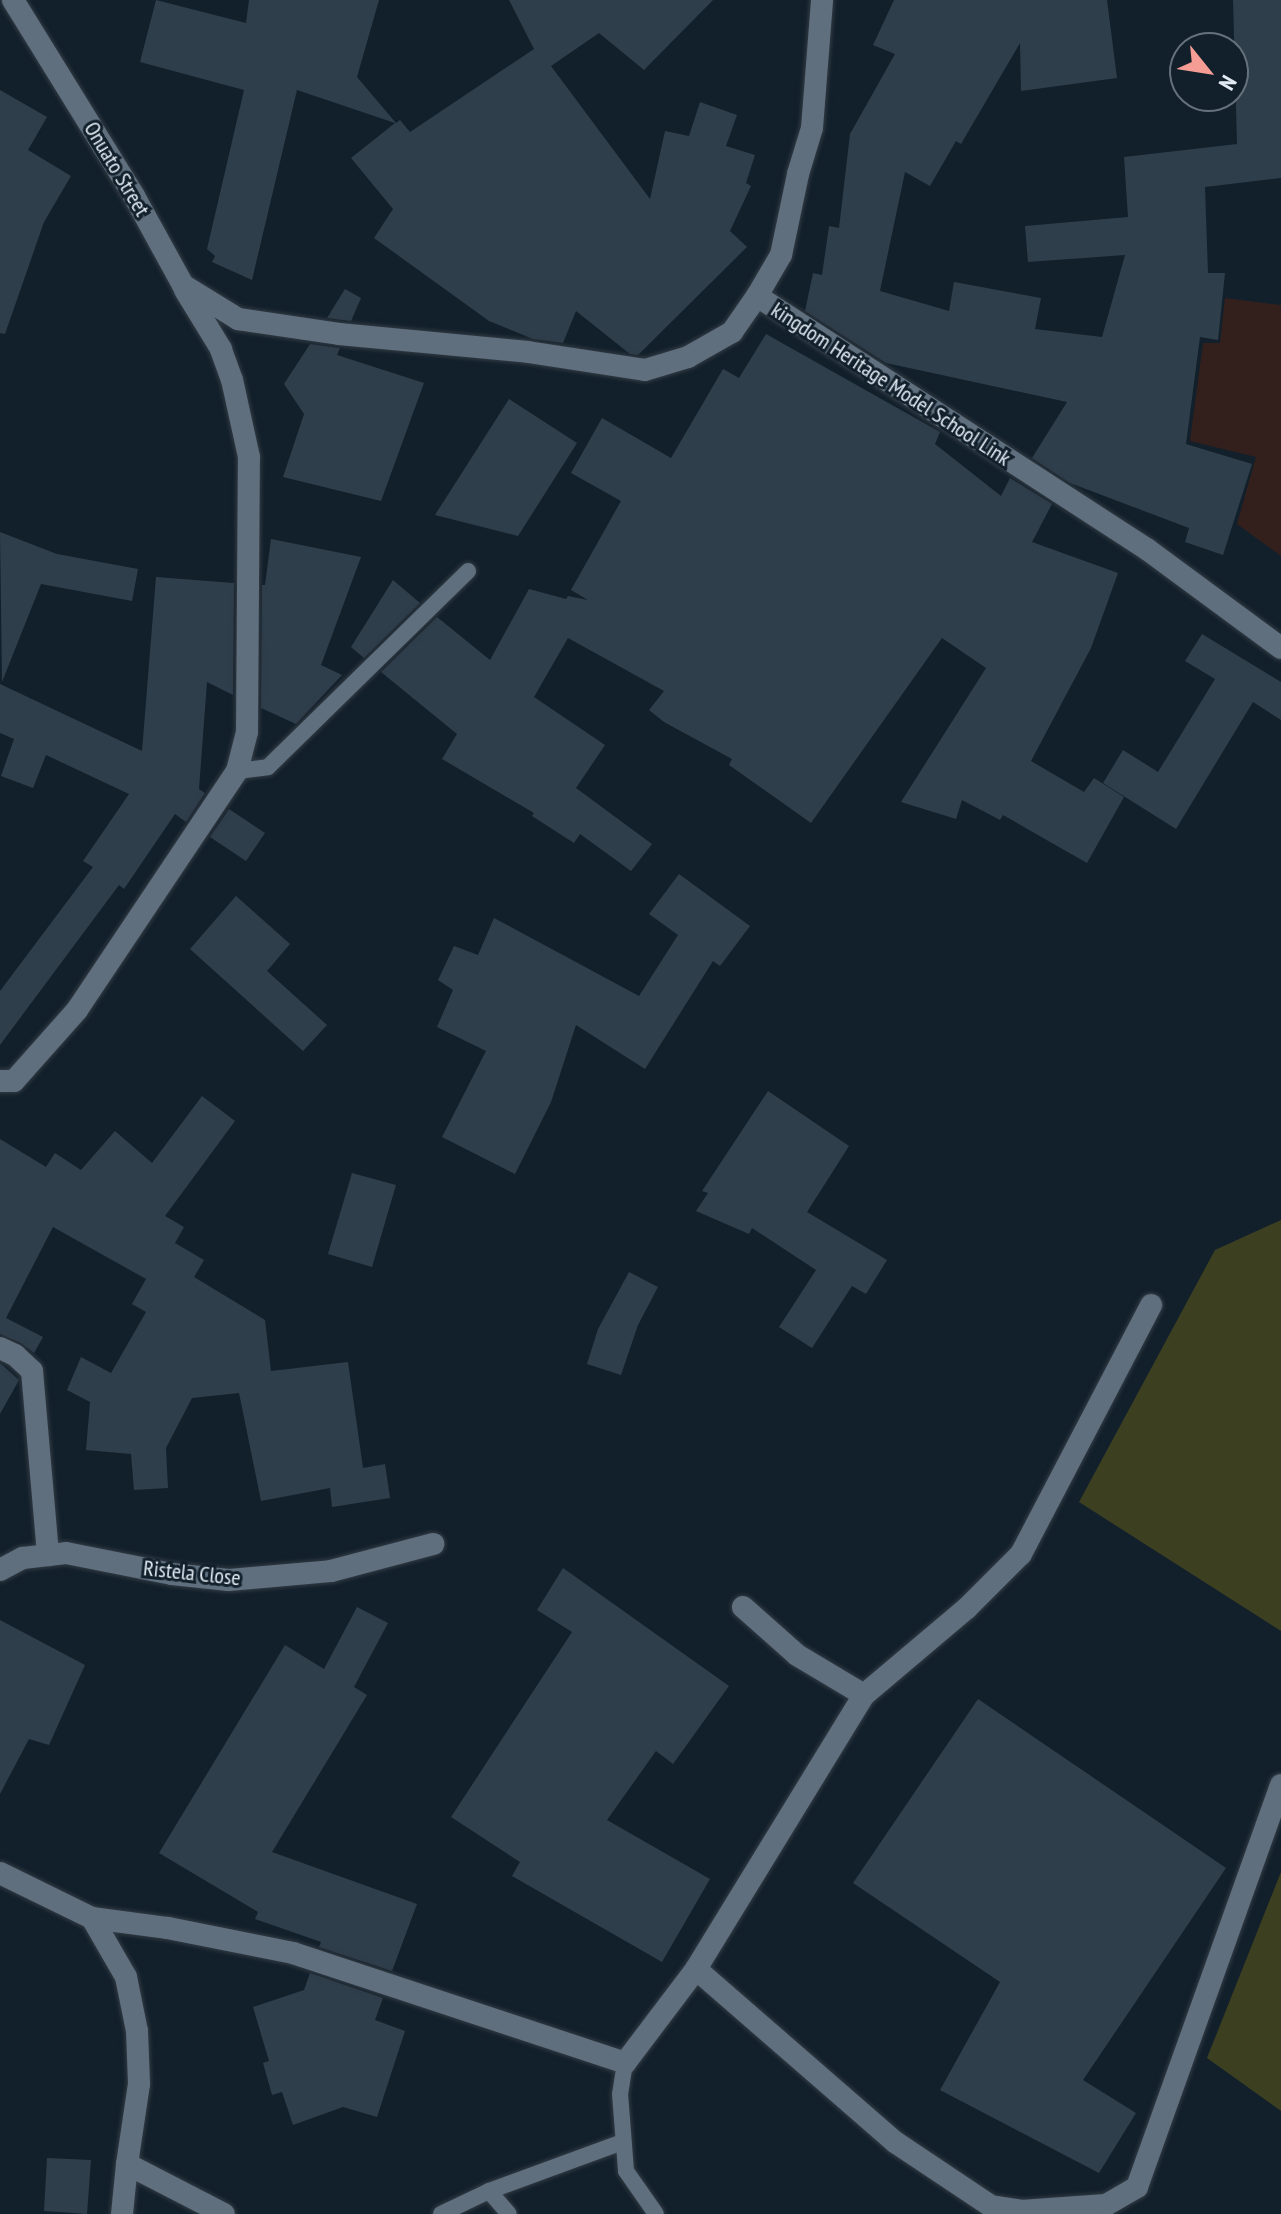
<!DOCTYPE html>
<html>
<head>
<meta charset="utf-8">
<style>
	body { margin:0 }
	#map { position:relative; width:1281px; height:2214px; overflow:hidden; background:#12202b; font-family:"PT Sans Narrow",sans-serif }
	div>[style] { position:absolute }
	.industrial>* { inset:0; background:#33201d }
	.green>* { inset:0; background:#3d3f21 }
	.building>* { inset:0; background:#2f3e4b }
	.roads { filter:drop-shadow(0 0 2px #323b44) drop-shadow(0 0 2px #323b44) }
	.service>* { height:16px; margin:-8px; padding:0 8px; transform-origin:8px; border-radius:8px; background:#5f6f7e }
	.minor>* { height:22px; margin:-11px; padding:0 11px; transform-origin:11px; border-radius:11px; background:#5f6f7e }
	span { translate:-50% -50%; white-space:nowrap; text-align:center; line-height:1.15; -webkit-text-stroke:6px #12202b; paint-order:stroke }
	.street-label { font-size:22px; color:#e2ebf4 }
	.north { position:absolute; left:1169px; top:32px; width:80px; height:80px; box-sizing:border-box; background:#12202b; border:2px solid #65717b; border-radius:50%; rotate:120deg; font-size:22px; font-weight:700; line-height:32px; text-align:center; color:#e2ebf4 }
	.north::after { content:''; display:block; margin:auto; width:28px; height:36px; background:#f59c94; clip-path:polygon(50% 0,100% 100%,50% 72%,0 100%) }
</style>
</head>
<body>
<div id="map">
	<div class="industrial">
		<i style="clip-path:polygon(1225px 298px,1281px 305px,1281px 556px,1237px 524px,1256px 457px,1190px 441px,1203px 343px,1220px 343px)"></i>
	</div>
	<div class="green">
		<i style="clip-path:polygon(1281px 1220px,1281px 1631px,1079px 1502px,1215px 1250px)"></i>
		<i style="clip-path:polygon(1281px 1872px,1281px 2111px,1207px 2058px)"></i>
	</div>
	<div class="building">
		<i style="clip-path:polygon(156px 0,246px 23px,249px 0,379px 0,357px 77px,396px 123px,400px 120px,410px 132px,534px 49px,509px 0,713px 0,644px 70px,599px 33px,551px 66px,650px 199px,665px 131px,689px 136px,700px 102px,737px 115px,726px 146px,755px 155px,746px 183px,751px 186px,730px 231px,747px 247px,638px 355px,630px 354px,576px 311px,563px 343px,533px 339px,489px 321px,374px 238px,393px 209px,351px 158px,395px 123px,297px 90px,252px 280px,212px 262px,215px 256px,207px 249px,244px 90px,140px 62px)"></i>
		<i style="clip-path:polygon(894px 0,1107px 0,1117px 78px,1021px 91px,1020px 43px,961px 144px,956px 141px,930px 186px,905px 172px,880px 291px,949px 311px,954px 282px,1041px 298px,1035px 329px,1102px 337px,1125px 255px,1028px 262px,1025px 226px,1128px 217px,1124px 157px,1237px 144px,1233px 0,1281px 0,1281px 178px,1205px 187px,1208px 273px,1225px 273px,1218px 340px,1200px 337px,1186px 444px,1252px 464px,1223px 555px,1185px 542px,1189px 528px,1070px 483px,1032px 458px,1067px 402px,886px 363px,805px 311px,813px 273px,822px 275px,829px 226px,839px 228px,850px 134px,895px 54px,873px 45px)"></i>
		<i style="clip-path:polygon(0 90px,47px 117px,28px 150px,71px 176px,44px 222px,5px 334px,0 333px)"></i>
		<i style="clip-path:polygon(345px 289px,361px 298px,351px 321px,327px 318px)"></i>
		<i style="clip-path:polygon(766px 334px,940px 432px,935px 444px,1001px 496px,1010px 478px,1052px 504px,1032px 542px,1118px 573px,1091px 648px,1031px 761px,1084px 792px,1094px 778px,1124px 797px,1087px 863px,1003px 815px,1000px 820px,962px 800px,956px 819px,901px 802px,986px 668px,942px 638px,811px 823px,729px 765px,732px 759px,664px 722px,649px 710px,664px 691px,568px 638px,534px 697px,605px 745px,576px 788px,652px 844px,631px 871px,580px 834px,574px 843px,532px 816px,534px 813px,442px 759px,457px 734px,381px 672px,437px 617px,490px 660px,529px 589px,566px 599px,568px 596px,588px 600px,571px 590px,621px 501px,571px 473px,602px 418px,671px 458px,723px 369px,739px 378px)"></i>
		<i style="clip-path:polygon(310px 344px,340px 348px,337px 355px,424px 383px,381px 501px,283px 477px,304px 414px,284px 384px)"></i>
		<i style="clip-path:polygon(509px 399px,577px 443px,518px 536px,435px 515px)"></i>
		<i style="clip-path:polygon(0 532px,57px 554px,138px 569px,132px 601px,41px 584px,2px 682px)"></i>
		<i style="clip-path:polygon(271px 539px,361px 557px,321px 665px,342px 675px,296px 724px,261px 708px,262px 585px,265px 585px)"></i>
		<i style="clip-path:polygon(156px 577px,234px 583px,233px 695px,207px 682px,199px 789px,205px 793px,186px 822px,175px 814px,124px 889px,119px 885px,0 1045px,0 991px,93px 867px,83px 861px,129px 794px,46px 755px,33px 788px,1px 776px,14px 739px,0 733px,0 684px,142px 751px)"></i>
		<i style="clip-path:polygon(393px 580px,420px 603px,364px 658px,351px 647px)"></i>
		<i style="clip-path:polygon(1202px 634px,1281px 682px,1281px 720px,1253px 702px,1176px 829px,1103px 783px,1123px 750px,1158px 772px,1215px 679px,1185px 661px)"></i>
		<i style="clip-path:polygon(229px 809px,265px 833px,246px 861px,210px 837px)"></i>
		<i style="clip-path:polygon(679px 874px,750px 926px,720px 966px,713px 961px,645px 1069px,576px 1025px,551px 1102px,515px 1174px,442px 1137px,486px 1051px,437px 1027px,453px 990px,438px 980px,454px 946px,478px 955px,494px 918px,639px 996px,678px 935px,649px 914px)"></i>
		<i style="clip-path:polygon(236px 896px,290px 944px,267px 971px,327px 1025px,303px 1051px,190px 949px)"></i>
		<i style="clip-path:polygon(768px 1091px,849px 1146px,807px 1212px,887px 1260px,866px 1294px,852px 1286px,812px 1348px,779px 1327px,816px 1270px,752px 1228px,749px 1234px,696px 1211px,708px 1193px,702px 1191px)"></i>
		<i style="clip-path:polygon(202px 1096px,235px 1121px,165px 1216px,184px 1227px,175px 1243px,204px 1260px,194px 1277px,265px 1320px,271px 1371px,348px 1362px,363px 1468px,385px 1464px,390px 1498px,332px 1507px,330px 1488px,261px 1501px,239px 1393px,192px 1398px,166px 1448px,168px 1488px,134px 1490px,131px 1454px,86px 1450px,90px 1402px,67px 1390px,81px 1357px,111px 1373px,146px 1312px,132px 1304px,146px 1279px,53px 1227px,6px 1318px,43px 1337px,34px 1353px,21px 1343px,0 1334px,0 1139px,46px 1167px,55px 1153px,81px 1170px,115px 1131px,152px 1163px)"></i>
		<i style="clip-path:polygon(352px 1173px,396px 1185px,372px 1267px,328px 1254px)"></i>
		<i style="clip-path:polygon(629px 1272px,658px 1287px,638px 1325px,621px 1375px,587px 1364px,598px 1329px)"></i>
		<i style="clip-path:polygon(0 1363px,19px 1380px,0 1414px)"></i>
		<i style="clip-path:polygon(563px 1568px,729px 1686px,673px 1764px,656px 1751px,607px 1820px,710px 1879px,662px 1962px,512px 1876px,520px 1862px,451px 1817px,572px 1632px,537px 1610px)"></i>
		<i style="clip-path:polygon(357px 1607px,388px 1623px,354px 1687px,367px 1695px,272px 1852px,417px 1904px,392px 1971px,319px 1947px,321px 1942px,255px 1919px,258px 1912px,159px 1853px,285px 1645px,324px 1669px)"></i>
		<i style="clip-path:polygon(0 1620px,85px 1665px,49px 1745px,29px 1739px,0 1794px)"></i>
		<i style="clip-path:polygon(978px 1699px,1226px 1868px,1083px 2080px,1136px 2113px,1099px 2173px,940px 2090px,1000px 1982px,853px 1883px)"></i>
		<i style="clip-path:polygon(310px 1973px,383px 1998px,375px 2020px,405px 2031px,377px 2117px,343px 2107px,293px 2125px,282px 2092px,272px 2095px,263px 2063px,269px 2061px,253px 2007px,304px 1990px)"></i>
		<i style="clip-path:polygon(47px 2158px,91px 2160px,87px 2214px,44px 2211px)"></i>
	</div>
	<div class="roads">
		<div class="service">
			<i style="left:237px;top:771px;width:31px;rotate:-7deg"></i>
			<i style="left:268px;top:767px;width:280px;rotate:-44.4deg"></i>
			<i style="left:625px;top:2063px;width:31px;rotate:99deg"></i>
			<i style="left:620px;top:2094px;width:77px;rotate:85.5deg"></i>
			<i style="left:626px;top:2171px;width:52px;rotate:55.1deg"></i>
			<i style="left:489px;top:2191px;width:30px;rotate:49deg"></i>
			<i style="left:441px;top:2214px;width:53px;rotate:-25.6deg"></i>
			<i style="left:489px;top:2191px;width:143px;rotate:-20.1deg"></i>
		</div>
		<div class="minor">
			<i style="left:13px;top:0;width:230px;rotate:58.3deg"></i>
			<i style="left:134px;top:196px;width:102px;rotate:61.2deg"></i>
			<i style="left:183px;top:285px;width:65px;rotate:31.7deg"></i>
			<i style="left:238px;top:319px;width:102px;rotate:8.4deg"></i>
			<i style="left:339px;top:334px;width:190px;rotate:5.4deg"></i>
			<i style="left:528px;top:352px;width:118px;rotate:8.7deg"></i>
			<i style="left:645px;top:370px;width:45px;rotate:-16.8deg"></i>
			<i style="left:688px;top:357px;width:51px;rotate:-29.6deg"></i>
			<i style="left:732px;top:332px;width:44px;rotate:-55.2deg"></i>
			<i style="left:757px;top:296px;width:466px;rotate:33deg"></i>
			<i style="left:1148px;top:550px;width:165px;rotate:36.4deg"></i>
			<i style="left:757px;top:296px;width:48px;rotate:-59.7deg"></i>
			<i style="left:781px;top:255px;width:83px;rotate:-78.1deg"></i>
			<i style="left:798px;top:174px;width:48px;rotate:-73.1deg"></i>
			<i style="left:812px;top:128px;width:128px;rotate:-85.5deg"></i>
			<i style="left:0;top:1081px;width:14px"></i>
			<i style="left:14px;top:1081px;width:95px;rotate:-48.4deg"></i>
			<i style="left:77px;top:1010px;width:288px;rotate:-56.2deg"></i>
			<i style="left:237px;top:771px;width:40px;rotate:-75.6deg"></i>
			<i style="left:247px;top:732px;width:275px;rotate:-89.6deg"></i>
			<i style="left:249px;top:457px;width:79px;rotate:-102.4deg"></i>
			<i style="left:232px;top:380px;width:33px;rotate:-110deg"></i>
			<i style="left:221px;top:349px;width:69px;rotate:-121.4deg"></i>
			<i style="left:0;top:1348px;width:17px;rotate:25deg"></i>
			<i style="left:15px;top:1355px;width:23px;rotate:43deg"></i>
			<i style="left:32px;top:1371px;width:185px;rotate:85deg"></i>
			<i style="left:0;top:1570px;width:26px;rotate:-28deg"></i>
			<i style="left:23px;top:1558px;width:43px;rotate:-6.6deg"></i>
			<i style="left:66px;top:1553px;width:108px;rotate:11.2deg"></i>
			<i style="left:172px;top:1574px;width:57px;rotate:6deg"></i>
			<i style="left:229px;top:1580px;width:102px;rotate:-5deg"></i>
			<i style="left:331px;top:1571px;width:106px;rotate:-14.8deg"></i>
			<i style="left:743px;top:1607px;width:72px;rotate:41.6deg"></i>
			<i style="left:797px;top:1655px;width:78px;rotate:30.8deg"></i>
			<i style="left:0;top:1873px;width:102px;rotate:26.1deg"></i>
			<i style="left:92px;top:1918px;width:68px;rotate:60deg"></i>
			<i style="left:126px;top:1977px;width:55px;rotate:78.5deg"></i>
			<i style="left:137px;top:2031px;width:53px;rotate:87.8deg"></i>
			<i style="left:139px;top:2084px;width:81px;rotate:98.5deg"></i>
			<i style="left:127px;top:2164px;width:109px;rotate:27.3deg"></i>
			<i style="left:92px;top:1918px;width:77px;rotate:7.5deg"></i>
			<i style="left:168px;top:1928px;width:127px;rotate:11.3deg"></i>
			<i style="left:293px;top:1953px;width:350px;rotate:18.3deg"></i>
			<i style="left:625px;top:2063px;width:118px;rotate:-52.9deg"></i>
			<i style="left:696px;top:1969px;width:321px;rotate:-58.5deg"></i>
			<i style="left:864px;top:1695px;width:135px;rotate:-40.2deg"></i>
			<i style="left:967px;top:1608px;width:76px;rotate:-45deg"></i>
			<i style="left:1021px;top:1554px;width:281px;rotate:-62.4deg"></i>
			<i style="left:696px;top:1969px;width:264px;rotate:41deg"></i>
			<i style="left:895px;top:2142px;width:115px;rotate:33.7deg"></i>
			<i style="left:991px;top:2206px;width:30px;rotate:9deg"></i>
			<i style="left:1021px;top:2211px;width:85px;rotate:-4deg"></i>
			<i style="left:1106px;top:2205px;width:36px;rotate:-30deg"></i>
			<i style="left:1137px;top:2187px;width:427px;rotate:-70.3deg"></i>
			<i style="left:122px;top:2214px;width:50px;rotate:-84.3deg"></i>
		</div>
	</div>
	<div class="street-label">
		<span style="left:117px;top:169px;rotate:59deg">Onuato Street</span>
		<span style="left:891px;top:384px;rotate:33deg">kingdom Heritage Model School Link</span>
		<span style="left:192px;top:1573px;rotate:6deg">Ristela Close</span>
	</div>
	<div class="north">N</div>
</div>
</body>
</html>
